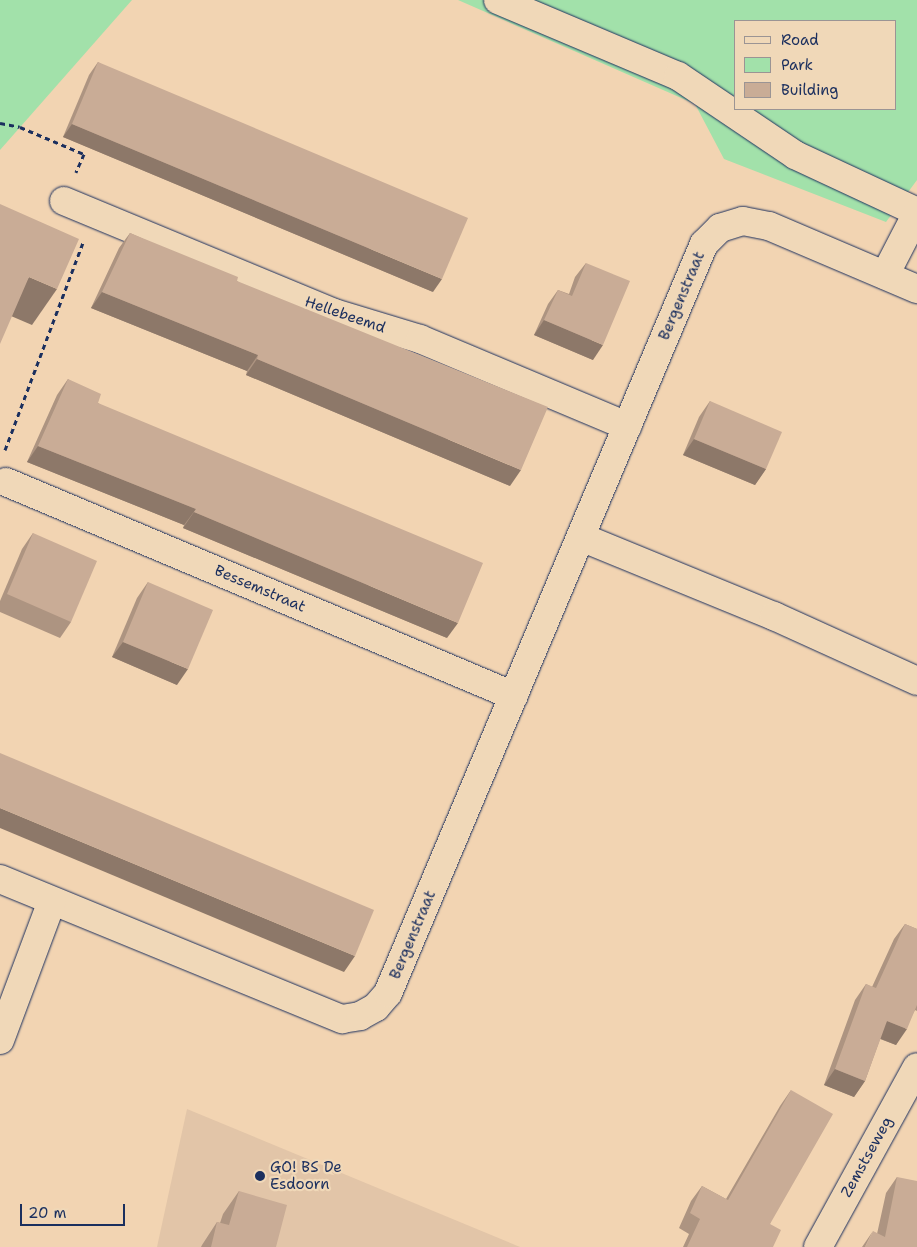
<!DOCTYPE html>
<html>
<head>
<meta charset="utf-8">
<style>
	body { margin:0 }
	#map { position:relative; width:917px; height:1247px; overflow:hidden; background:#f2d4b2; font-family:"Shantell Sans",sans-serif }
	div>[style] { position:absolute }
	.built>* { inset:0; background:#e2c5a8 }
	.green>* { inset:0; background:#a2e1aa }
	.path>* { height:3px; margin-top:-1.5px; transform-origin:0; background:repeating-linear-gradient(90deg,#1b2f5e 0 5px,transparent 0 9px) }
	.roads { filter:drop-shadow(0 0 1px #1b2f5e) drop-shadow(0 0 1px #1b2f5e) }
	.minor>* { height:28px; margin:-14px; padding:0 14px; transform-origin:14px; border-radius:14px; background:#f0d8b8 }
	.wall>* { inset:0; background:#ad9481 }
	.shaded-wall>* { inset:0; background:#8d7869 }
	.building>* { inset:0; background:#c9ac96 }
	.dots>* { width:14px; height:14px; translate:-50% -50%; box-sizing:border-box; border:2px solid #f0d8b8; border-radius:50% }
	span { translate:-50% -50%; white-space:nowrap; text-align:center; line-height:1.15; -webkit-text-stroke:4.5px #f0d8b8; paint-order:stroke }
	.street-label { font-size:15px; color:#1b2f5e }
	.poi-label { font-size:15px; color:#1b2f5e }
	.left { translate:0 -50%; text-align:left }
	.legend { position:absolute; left:734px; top:20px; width:162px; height:90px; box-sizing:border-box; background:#f0d8b8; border:1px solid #9b9494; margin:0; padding:6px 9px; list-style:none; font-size:15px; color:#1b2f5e }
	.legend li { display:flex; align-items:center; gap:10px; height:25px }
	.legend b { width:25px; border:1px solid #9b9494 }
	.scale { position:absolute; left:20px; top:1204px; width:105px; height:22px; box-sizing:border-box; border:2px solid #1b2f5e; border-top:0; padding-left:6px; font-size:15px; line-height:18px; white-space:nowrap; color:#1b2f5e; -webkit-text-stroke:4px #f0d8b8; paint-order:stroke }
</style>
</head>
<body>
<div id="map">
	<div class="built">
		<i style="clip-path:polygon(187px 1109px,520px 1247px,157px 1247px)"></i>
	</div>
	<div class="green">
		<i style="clip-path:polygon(0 0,132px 0,0 150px)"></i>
		<i style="clip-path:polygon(evenodd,458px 0,917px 0,917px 180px,886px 222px,724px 159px,695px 104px,458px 0,736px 21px,896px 21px,896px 109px,736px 109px,736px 21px)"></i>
	</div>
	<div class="path">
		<i style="left:0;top:123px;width:20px;rotate:11deg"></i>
		<i style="left:20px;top:127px;width:69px;rotate:22.9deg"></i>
		<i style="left:84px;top:154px;width:20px;rotate:114deg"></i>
		<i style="left:5px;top:450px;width:221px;rotate:-69.4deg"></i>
	</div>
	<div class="roads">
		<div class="minor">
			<i style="left:498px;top:0;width:195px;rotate:22.9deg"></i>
			<i style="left:678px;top:76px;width:141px;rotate:34deg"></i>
			<i style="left:795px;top:155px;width:135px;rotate:25deg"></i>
			<i style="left:64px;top:201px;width:292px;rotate:22.5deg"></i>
			<i style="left:334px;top:313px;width:90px;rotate:16.8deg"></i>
			<i style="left:420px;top:339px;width:225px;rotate:22.8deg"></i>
			<i style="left:885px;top:275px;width:70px;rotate:-62.7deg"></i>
			<i style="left:6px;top:482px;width:551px;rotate:22.84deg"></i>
			<i style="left:581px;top:537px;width:209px;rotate:22.3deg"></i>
			<i style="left:774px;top:616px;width:157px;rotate:24.4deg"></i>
			<i style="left:0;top:879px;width:370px;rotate:22.3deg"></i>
			<i style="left:342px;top:1019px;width:18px;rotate:-9deg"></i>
			<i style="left:360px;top:1016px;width:18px;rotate:-29deg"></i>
			<i style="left:376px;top:1007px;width:18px;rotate:-49deg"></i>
			<i style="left:388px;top:993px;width:813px;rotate:-67.13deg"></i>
			<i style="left:704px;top:244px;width:23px;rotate:-45deg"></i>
			<i style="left:720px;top:228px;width:24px;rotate:-17deg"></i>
			<i style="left:743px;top:221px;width:26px;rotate:11deg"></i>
			<i style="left:769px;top:226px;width:161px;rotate:23.1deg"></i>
			<i style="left:0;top:1040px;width:148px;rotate:-69.5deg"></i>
			<i style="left:818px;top:1247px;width:205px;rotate:-61.2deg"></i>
		</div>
	</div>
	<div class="wall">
		<i style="clip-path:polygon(98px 62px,433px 292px,63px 137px,89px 75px)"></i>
		<i style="clip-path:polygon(130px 233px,237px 281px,510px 486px,246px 375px,247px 371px,91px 308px,119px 248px)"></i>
		<i style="clip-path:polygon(586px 263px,593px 360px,534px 335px,548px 304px,558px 290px,569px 294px,575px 277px)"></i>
		<i style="clip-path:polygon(68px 379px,98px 403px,447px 638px,183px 528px,184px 525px,27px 462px,57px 395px)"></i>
		<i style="clip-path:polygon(710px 401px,766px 469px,755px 485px,683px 455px,699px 417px)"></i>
		<i style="clip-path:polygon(33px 533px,71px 622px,60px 638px,0 612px,0 601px,22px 549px)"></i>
		<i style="clip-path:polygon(148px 582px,177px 685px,112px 657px,137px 598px)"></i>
		<i style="clip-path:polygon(905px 924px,917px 929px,917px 1011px,915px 1010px,896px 1045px,880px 1039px,865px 1081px,854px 1097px,824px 1085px,855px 1000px,866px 984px,872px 987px,894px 939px)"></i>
		<i style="clip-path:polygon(791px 1090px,770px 1224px,773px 1247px,683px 1247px,689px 1234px,679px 1228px,691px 1201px,702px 1186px,726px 1199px,780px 1106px)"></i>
		<i style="clip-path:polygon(897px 1177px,917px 1247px,865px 1247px,877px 1234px,886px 1193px)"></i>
		<i style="clip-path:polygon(239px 1191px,276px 1247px,201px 1247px,202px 1245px,217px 1222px,220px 1223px,223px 1214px)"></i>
		<i style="clip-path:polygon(873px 1231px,865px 1247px,862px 1247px)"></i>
	</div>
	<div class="shaded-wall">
		<i style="clip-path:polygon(72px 124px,442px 279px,433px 292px,63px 137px)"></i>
		<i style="clip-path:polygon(29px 277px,57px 289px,32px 325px,4px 313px)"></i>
		<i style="clip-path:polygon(102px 292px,258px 355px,247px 371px,91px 308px)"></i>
		<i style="clip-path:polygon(544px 320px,603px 345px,593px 360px,534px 335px)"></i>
		<i style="clip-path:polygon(257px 359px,521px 470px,510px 486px,246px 375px)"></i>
		<i style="clip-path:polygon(694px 439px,766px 469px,755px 485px,683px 455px)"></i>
		<i style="clip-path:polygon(38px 446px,196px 509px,184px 525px,27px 462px)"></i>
		<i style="clip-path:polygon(194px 512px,458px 623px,447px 638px,183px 528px)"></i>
		<i style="clip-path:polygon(123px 642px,188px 669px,177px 685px,112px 657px)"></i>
		<i style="clip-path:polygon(0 808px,355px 956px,344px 972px,0 828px)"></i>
		<i style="clip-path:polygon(887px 1021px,907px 1029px,896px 1045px,876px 1037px)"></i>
		<i style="clip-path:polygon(835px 1069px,865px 1081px,854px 1097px,824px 1085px)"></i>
	</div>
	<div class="building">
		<i style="clip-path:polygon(98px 62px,468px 218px,442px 279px,72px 124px)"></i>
		<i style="clip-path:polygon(0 204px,79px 239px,57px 289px,29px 277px,0 344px)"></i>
		<i style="clip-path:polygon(130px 233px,238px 277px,237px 281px,548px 407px,521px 470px,257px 359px,258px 355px,102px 292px)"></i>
		<i style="clip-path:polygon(586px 263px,630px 281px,603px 345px,544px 320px,558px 290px,572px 296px)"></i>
		<i style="clip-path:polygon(68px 379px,101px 394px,98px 403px,483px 563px,458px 623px,194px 512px,196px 509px,38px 446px)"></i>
		<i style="clip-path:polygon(710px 401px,782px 432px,766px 469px,694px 439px)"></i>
		<i style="clip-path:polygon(33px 533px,97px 561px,71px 622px,7px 594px)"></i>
		<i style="clip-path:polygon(148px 582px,213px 610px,188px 669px,123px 642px)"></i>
		<i style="clip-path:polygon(0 753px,374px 910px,355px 956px,0 808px)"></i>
		<i style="clip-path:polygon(905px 924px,917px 929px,917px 1005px,907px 1029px,887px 1021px,865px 1081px,835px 1069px,866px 984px,876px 988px)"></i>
		<i style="clip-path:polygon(791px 1090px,833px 1114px,770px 1224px,781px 1230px,773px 1247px,687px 1247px,700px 1219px,690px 1213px,702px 1186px,728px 1200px)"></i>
		<i style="clip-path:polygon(897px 1177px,917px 1181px,917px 1247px,865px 1247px,873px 1231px,885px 1237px)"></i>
		<i style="clip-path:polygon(239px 1191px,287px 1205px,276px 1247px,211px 1247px,217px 1222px,229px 1225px)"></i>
	</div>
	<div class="dots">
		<i style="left:260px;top:1176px;background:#1b2f5e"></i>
	</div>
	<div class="street-label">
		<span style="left:682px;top:296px;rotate:-67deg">Bergenstraat</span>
		<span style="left:345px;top:315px;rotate:19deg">Hellebeemd</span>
		<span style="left:260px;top:589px;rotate:23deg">Bessemstraat</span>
		<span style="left:413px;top:935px;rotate:-67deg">Bergenstraat</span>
		<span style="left:867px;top:1157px;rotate:-61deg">Zemstseweg</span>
	</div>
	<div class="poi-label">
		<span class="left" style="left:270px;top:1176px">GO! BS De<br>Esdoorn</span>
	</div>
	<ul class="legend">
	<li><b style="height:6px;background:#f0d8b8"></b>Road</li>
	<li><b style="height:14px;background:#a2e1aa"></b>Park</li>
	<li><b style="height:14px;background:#c9ac96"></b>Building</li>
	</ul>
	<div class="scale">20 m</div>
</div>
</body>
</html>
